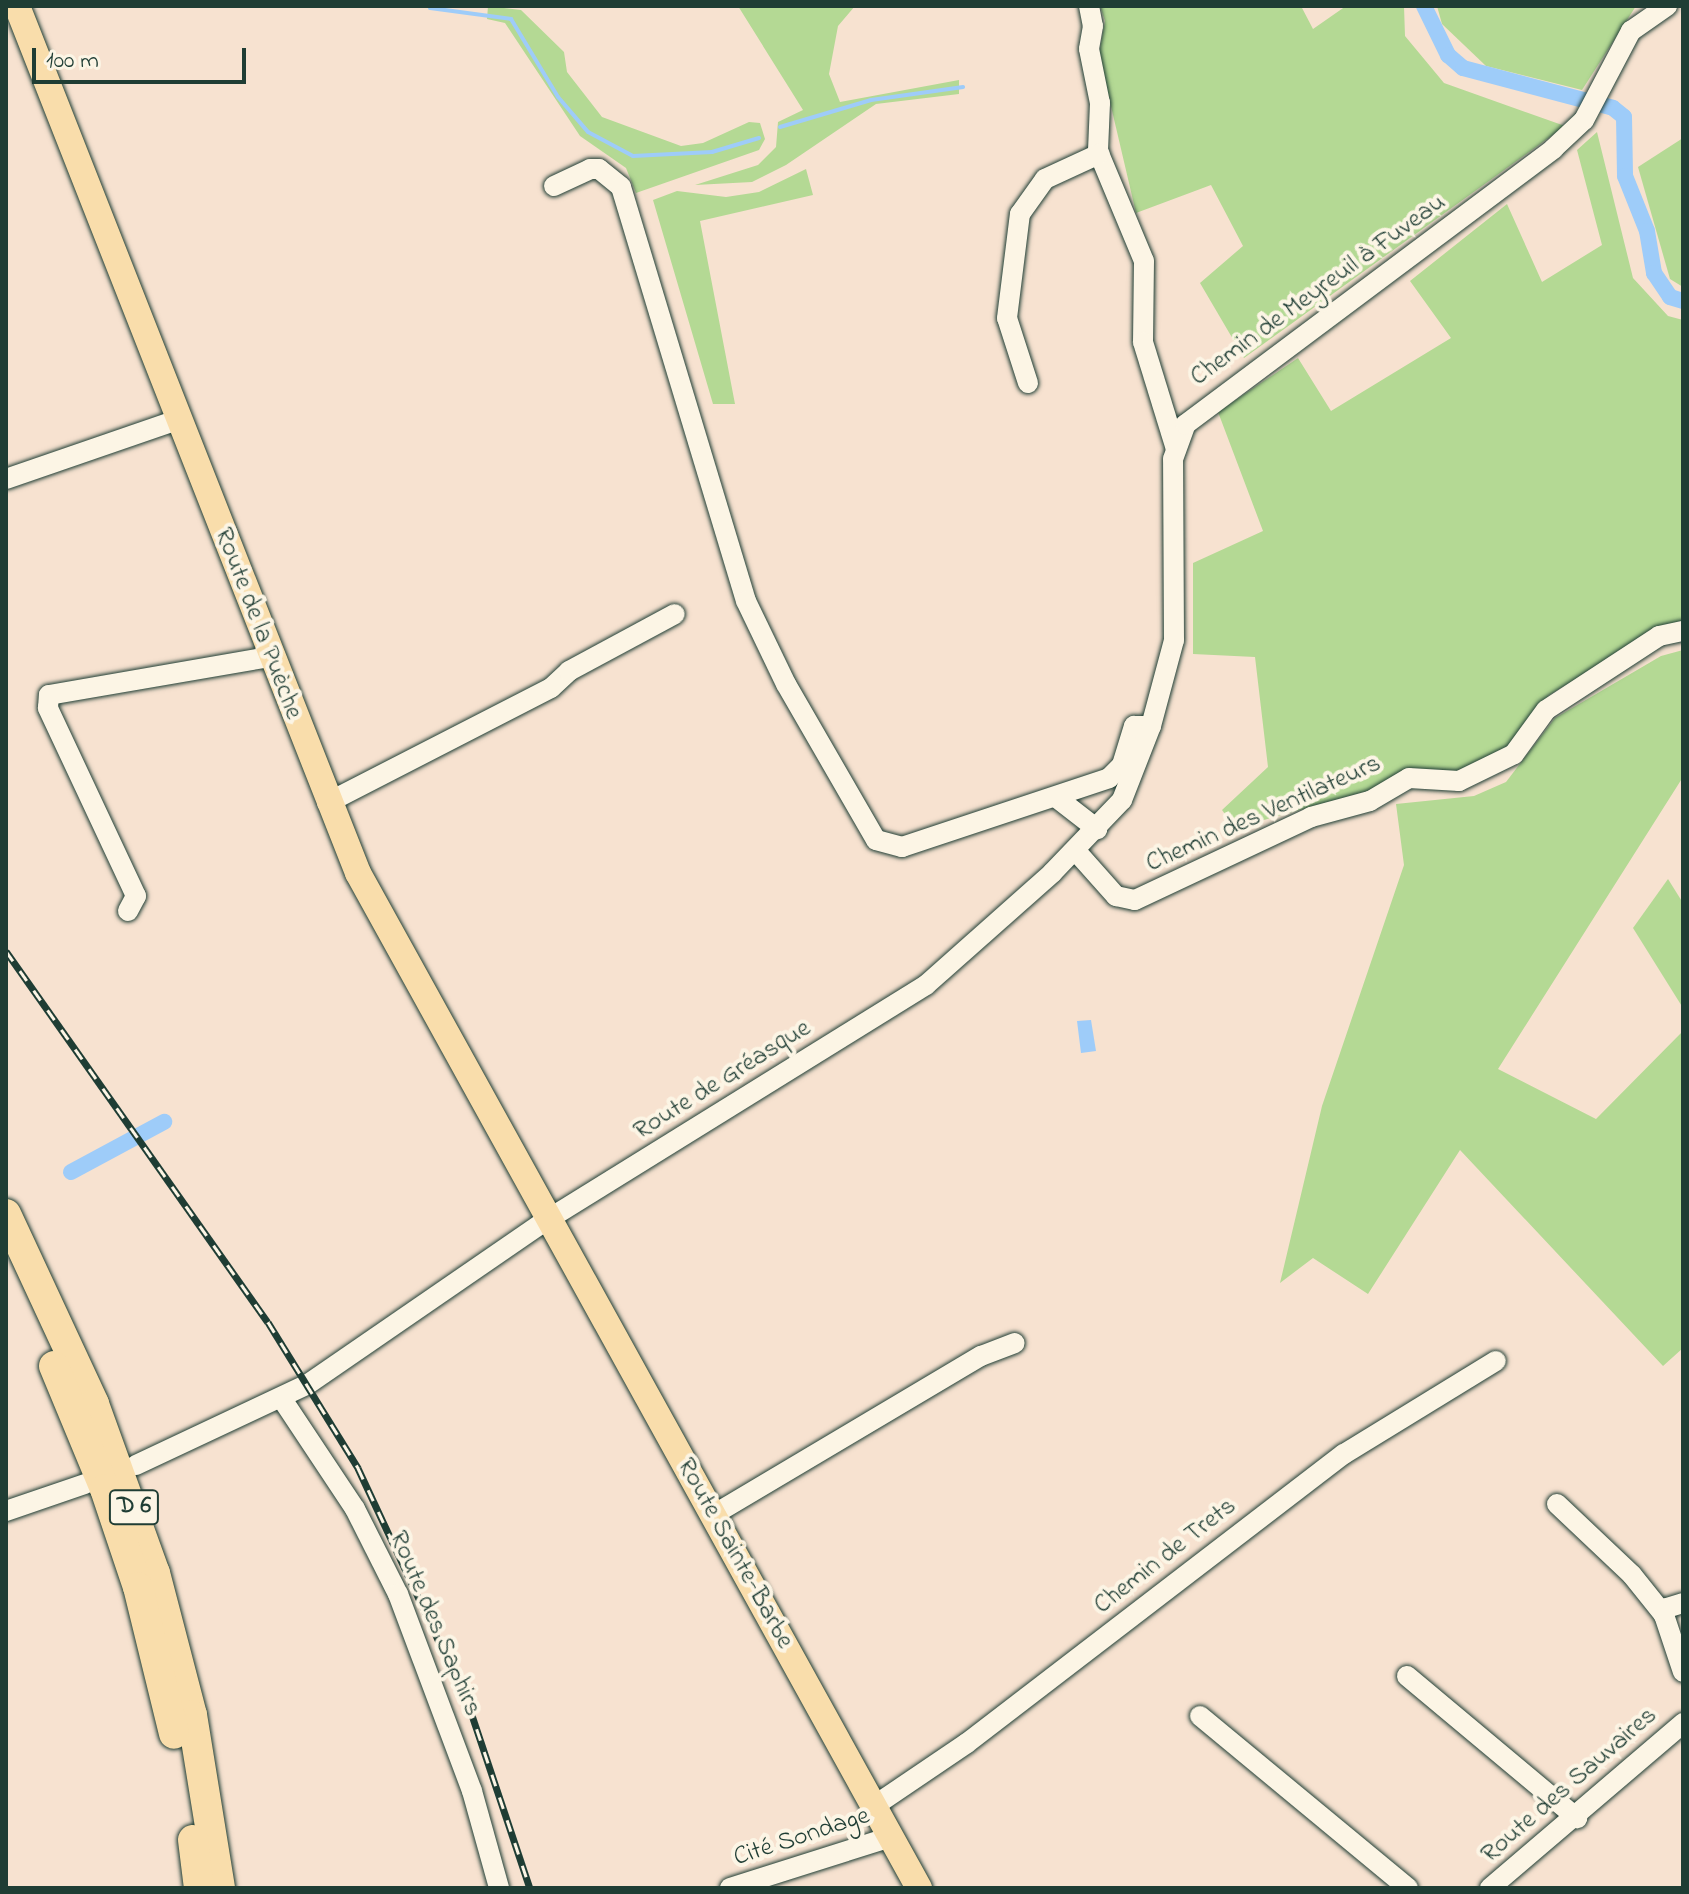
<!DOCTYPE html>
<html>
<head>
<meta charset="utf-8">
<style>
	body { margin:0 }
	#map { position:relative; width:1689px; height:1894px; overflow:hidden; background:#f7e2d0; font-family:"Indie Flower",sans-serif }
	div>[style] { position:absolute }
	.green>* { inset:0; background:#b4d994 }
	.water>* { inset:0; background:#9eccf9 }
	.stream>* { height:4px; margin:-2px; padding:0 2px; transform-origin:2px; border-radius:2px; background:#9eccf9 }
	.canal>* { height:16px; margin:-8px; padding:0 8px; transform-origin:8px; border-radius:8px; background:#9eccf9 }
	.roads { filter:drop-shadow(0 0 2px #1f3d34) drop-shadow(0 0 2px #1f3d34) }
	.minor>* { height:20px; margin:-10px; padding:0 10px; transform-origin:10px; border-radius:10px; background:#fcf5e5 }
	.major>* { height:26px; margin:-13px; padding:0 13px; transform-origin:13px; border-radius:13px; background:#f9ddab }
	.highway>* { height:30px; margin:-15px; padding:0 15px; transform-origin:15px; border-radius:15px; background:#f9ddab }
	.rail>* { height:7px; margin-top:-3.5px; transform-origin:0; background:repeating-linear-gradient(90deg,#fcf5e5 0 12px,#1f3d34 0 24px); box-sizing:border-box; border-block:2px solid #1f3d34 }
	span { translate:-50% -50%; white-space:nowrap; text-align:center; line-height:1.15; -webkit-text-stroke:8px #fcf5e5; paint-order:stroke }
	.shield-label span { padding:2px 6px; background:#fcf5e5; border:2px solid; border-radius:6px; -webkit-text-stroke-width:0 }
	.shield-label { font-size:24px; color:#1f3d34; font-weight:700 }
	.street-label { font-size:26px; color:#1f3d34 }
	.frame { position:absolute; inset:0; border:8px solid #1f3d34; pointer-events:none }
	.scale { position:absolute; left:32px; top:48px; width:214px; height:36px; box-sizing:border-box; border:4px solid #1f3d34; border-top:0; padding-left:10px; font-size:24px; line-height:28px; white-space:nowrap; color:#1f3d34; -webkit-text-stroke:6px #fcf5e5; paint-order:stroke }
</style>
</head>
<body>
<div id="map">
	<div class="green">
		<i style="clip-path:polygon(488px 6px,521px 10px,564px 52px,567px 72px,602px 117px,681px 146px,703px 143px,749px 122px,760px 123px,765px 139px,759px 150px,636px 193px,626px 168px,580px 136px,505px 23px,487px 19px)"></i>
		<i style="clip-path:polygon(738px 6px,855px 6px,838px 26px,829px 74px,840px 102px,959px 80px,959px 94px,876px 104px,786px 165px,752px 182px,695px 185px,758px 165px,776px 147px,778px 122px,803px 110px)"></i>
		<i style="clip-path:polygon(1100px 6px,1301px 6px,1313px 29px,1346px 6px,1404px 6px,1405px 36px,1444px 83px,1565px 126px,1244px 358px,1200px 283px,1243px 246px,1211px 185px,1136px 213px,1099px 55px,1105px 21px)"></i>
		<i style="clip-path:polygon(1437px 6px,1636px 6px,1582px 90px,1486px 66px,1442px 24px)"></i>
		<i style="clip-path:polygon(1597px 132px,1633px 278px,1668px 316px,1683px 320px,1683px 622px,1662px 628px,1549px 695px,1496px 774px,1375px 789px,1235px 828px,1222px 810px,1268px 767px,1255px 657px,1193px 654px,1193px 563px,1263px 531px,1218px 412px,1298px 358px,1331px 411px,1451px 338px,1410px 281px,1507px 204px,1542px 282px,1602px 245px,1577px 150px)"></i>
		<i style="clip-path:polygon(1683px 138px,1683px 287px,1670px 279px,1638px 167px)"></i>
		<i style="clip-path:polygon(806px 169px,813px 195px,700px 221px,735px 404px,713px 404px,653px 200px,677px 191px,726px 197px,759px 192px)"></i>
		<i style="clip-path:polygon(1683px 650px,1683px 777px,1498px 1069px,1596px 1119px,1683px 1031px,1683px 1348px,1663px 1366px,1460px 1150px,1368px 1294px,1313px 1258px,1280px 1283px,1322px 1106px,1404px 865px,1396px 804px,1474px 796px,1506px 782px,1555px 718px,1661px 656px)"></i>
		<i style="clip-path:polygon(1668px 879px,1683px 903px,1683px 1008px,1633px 928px)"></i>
	</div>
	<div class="water">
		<i style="clip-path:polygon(1091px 1020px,1096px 1051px,1081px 1053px,1077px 1021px)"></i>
	</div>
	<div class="stream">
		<i style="left:430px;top:8px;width:82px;rotate:7.7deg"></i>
		<i style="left:511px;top:19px;width:91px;rotate:58.9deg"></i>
		<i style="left:558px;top:97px;width:46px;rotate:49.4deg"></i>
		<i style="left:588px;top:132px;width:51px;rotate:28.1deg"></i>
		<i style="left:633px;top:156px;width:79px;rotate:-2.9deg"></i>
		<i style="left:712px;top:152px;width:49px;rotate:-16.6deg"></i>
		<i style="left:780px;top:127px;width:95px;rotate:-16.5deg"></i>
		<i style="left:871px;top:100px;width:93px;rotate:-8deg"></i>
	</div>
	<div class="canal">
		<i style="left:1424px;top:6px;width:55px;rotate:63.9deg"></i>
		<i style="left:1448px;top:55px;width:20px;rotate:41deg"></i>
		<i style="left:1463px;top:68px;width:155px;rotate:14.9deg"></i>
		<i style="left:1613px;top:108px;width:14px;rotate:39deg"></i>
		<i style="left:1624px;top:117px;width:59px;rotate:89deg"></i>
		<i style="left:1625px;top:176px;width:59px;rotate:68.2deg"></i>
		<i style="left:1647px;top:231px;width:43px;rotate:80.5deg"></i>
		<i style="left:1654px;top:273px;width:29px;rotate:56deg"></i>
		<i style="left:1670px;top:297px;width:14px;rotate:17deg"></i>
		<i style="left:71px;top:1172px;width:106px;rotate:-28.3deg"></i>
	</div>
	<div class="roads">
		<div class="minor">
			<i style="left:1089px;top:6px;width:20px;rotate:79deg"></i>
			<i style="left:1093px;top:26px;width:23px;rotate:100deg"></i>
			<i style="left:1089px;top:49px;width:55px;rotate:78.5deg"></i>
			<i style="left:1100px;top:103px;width:48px;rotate:92.4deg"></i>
			<i style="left:1098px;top:151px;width:119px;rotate:67.3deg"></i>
			<i style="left:1144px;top:261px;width:81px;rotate:90.7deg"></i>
			<i style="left:1143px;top:342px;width:112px;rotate:72.9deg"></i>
			<i style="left:554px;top:186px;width:40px;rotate:-25deg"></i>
			<i style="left:590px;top:169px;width:9px"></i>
			<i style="left:599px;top:169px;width:28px;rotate:39deg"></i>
			<i style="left:621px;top:187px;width:432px;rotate:73.2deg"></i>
			<i style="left:746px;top:601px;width:92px;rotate:64.3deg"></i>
			<i style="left:786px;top:684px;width:180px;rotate:60deg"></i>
			<i style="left:876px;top:840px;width:27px;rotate:15deg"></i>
			<i style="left:902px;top:847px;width:218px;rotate:-18.4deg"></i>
			<i style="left:1109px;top:778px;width:18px;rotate:-45deg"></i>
			<i style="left:1122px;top:765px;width:41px;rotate:-72.9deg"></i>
			<i style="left:1134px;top:726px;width:17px"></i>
			<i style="left:1028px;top:383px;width:68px;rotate:-107.9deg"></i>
			<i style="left:1007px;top:318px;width:105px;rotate:-82.9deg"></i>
			<i style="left:1020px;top:214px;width:43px;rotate:-54.5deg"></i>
			<i style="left:1045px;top:179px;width:60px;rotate:-24.8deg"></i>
			<i style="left:6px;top:479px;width:181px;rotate:-19deg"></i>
			<i style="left:1057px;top:798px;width:51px;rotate:37.8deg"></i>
			<i style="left:327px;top:803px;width:252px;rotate:-27.2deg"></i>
			<i style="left:551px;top:688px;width:25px;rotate:-43deg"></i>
			<i style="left:569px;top:671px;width:120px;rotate:-28.3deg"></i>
			<i style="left:1075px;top:850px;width:62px;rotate:48.3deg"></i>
			<i style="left:1116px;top:896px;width:19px;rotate:12deg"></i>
			<i style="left:1135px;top:900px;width:195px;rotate:-25.2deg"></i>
			<i style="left:1311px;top:817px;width:61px;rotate:-15.2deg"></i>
			<i style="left:1370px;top:801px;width:45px;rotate:-30.5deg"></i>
			<i style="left:1409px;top:778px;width:50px;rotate:3.4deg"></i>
			<i style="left:1459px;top:781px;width:61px;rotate:-26.1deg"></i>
			<i style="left:1514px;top:754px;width:54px;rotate:-54deg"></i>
			<i style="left:1546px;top:710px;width:135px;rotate:-33.2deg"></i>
			<i style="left:1659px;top:636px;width:25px;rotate:-12deg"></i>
			<i style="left:128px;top:911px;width:17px;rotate:-62deg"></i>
			<i style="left:136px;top:896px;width:208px;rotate:-115.1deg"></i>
			<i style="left:48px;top:708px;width:13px;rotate:-86deg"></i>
			<i style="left:49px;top:695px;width:223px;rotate:-9.8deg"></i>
			<i style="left:282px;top:1399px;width:132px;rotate:56.4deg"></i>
			<i style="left:355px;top:1509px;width:95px;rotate:63.2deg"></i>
			<i style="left:398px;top:1594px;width:210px;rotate:69.4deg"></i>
			<i style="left:472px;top:1791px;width:101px;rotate:74.4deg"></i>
			<i style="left:136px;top:1465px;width:190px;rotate:-25.2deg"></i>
			<i style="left:308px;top:1384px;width:290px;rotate:-34.5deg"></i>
			<i style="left:547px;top:1220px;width:446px;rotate:-31.8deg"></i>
			<i style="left:926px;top:985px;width:169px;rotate:-41.6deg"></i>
			<i style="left:1052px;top:873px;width:101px;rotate:-46.2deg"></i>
			<i style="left:1122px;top:800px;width:79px;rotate:-68.6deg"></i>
			<i style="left:1151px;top:726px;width:89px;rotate:-75deg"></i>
			<i style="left:1174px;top:640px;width:181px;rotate:-90.3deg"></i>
			<i style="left:1173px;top:459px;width:37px;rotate:-70deg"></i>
			<i style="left:1186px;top:424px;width:459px;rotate:-36.8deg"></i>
			<i style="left:1553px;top:149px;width:42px;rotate:-43.1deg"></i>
			<i style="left:1584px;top:120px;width:101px;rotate:-62.2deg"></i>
			<i style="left:1631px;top:31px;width:44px;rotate:-34.8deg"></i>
			<i style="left:1557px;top:1504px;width:103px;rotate:43.4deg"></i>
			<i style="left:1632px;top:1575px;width:51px;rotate:51.3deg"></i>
			<i style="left:6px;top:1511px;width:83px;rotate:-18.9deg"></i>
			<i style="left:713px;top:1515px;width:312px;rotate:-30.7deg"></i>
			<i style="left:981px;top:1356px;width:36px;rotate:-21deg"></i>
			<i style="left:1683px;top:1603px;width:17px;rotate:163deg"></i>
			<i style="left:1667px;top:1608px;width:8px;rotate:113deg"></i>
			<i style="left:1664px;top:1615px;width:60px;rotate:71.6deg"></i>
			<i style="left:1407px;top:1676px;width:222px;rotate:39.9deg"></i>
			<i style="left:1200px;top:1716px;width:270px;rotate:39.6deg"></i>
			<i style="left:874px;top:1806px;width:112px;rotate:-34.1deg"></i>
			<i style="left:967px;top:1743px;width:475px;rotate:-37.5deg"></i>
			<i style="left:1344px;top:1454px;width:178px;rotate:-31.5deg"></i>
			<i style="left:730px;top:1888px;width:169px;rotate:-17.6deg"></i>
			<i style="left:1490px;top:1888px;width:254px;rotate:-40.5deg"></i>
		</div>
		<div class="major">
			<i style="left:17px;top:6px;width:932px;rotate:68.53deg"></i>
			<i style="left:358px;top:873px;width:1160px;rotate:61.07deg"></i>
		</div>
		<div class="highway">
			<i style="left:6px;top:1214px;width:209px;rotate:65.1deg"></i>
			<i style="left:94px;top:1404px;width:180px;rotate:70.2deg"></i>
			<i style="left:155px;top:1573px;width:147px;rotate:75.4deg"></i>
			<i style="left:192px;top:1715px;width:175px;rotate:80.8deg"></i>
			<i style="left:54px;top:1366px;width:133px;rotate:67.5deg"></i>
			<i style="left:105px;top:1489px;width:103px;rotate:71.4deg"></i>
			<i style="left:138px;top:1587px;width:151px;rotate:76.2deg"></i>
			<i style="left:193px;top:1840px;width:48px;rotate:82.9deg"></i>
		</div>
	</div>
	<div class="rail">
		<i style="left:6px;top:951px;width:454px;rotate:54.8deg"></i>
		<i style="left:268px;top:1322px;width:172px;rotate:58.3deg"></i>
		<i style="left:358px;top:1468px;width:263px;rotate:65deg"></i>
		<i style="left:469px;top:1706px;width:192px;rotate:71.5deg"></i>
	</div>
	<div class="shield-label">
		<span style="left:134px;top:1507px">D 6</span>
	</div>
	<div class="street-label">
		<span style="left:1319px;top:291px;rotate:-36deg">Chemin de Meyreuil à Fuveau</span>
		<span style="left:257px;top:624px;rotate:69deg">Route de la Puèche</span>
		<span style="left:1264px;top:815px;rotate:-24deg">Chemin des Ventilateurs</span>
		<span style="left:723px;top:1081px;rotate:-32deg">Route de Gréasque</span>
		<span style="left:734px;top:1554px;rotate:61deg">Route Sainte-Barbe</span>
		<span style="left:1166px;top:1557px;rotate:-38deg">Chemin de Trets</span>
		<span style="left:434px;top:1624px;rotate:67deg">Route des Saphirs</span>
		<span style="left:1570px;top:1786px;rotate:-41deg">Route des Sauvaires</span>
		<span style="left:802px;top:1838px;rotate:-18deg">Cité Sondage</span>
	</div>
	<div class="frame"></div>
	<div class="scale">100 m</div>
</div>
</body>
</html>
